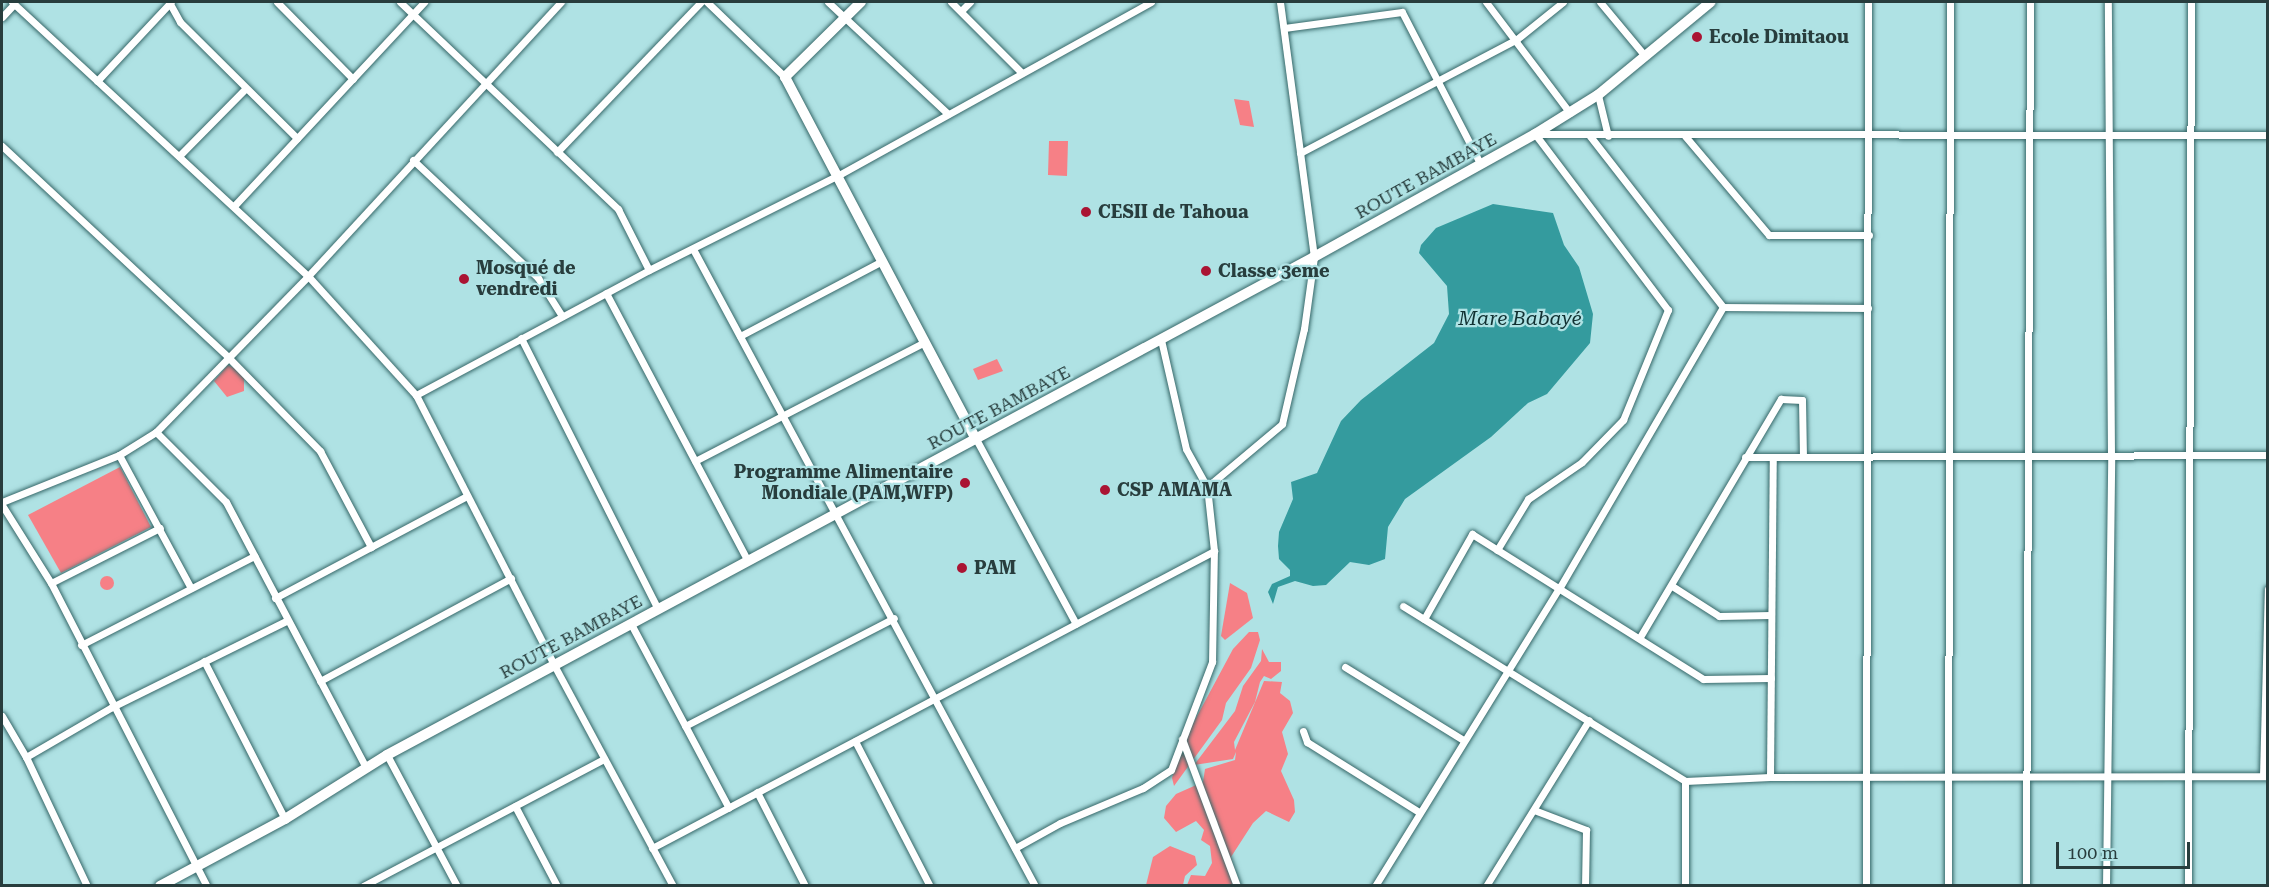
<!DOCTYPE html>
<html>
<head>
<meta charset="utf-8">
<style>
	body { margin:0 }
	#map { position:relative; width:2269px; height:887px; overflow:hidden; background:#afe2e4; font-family:"Roboto Serif",serif }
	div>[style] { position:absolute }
	.green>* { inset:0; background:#f68086 }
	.round { border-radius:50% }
	.water>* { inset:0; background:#349b9e }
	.roads { filter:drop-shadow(0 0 2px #376869) drop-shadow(0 0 2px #376869) }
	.street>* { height:7px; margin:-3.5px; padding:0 3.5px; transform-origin:3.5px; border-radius:3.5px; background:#fff }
	.secondary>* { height:10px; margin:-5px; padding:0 5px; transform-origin:5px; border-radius:5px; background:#fff }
	.dots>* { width:16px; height:16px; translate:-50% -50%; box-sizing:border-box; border:3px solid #afe2e4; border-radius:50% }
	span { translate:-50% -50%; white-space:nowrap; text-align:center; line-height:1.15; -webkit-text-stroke:4.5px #afe2e4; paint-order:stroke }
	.poi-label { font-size:18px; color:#283d3d; font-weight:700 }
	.left { translate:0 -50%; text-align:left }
	.right { translate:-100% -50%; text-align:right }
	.street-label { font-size:18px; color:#283d3d }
	.water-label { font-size:20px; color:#113132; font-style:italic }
	.frame { position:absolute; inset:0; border:3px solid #283d3d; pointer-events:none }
	.scale { position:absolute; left:2056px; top:842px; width:134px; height:27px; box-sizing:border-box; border:3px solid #283d3d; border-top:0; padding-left:8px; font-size:18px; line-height:21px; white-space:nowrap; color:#283d3d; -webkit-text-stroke:4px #afe2e4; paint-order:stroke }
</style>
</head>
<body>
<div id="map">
	<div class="green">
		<i style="clip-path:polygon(1234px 99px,1249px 101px,1254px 127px,1240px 125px)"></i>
		<i style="clip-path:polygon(1049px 141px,1068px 141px,1067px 176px,1048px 175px)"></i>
		<i style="clip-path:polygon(997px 359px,1003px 371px,978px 380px,973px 369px)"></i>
		<i style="clip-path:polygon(228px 365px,244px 373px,244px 391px,227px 397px,214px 381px)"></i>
		<i style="clip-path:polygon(120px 467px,151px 527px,61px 573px,28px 515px)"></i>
		<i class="round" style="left:100px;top:576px;width:14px;height:14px"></i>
		<i style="clip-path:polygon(1230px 583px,1247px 593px,1253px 618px,1225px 640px,1221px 636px)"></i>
		<i style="clip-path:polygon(1249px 632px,1258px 632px,1260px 640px,1251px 668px,1226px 703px,1222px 720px,1174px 786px,1172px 778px,1181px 746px,1233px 649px)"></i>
		<i style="clip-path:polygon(1262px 649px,1269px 662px,1281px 662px,1281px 671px,1271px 679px,1264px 676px,1260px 682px,1255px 702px,1234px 742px,1235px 750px,1264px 681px,1282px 682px,1280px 693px,1290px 701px,1293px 713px,1282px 732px,1288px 754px,1281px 771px,1294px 800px,1295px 812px,1289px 822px,1266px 811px,1253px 823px,1231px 857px,1237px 881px,1228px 886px,1187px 885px,1191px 875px,1205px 876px,1212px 863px,1210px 846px,1201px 840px,1204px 830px,1196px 821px,1176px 832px,1164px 818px,1166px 806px,1176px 794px,1203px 782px,1205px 769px,1235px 760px,1236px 752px,1233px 759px,1194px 765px,1235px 711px,1243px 686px,1261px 661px)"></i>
		<i style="clip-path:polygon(1170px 846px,1195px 856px,1197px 865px,1185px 876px,1183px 885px,1146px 885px,1153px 857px)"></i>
	</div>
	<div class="water">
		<i style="clip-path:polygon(1493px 204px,1553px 213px,1564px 245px,1579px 267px,1593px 314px,1590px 343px,1547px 394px,1528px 403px,1491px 437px,1405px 499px,1388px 527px,1385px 559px,1369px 565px,1350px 562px,1326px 585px,1313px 586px,1295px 581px,1278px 587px,1273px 604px,1268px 592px,1272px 584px,1290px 576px,1290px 570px,1279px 559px,1278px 546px,1279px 532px,1293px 499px,1291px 482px,1317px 473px,1341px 421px,1361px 400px,1434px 343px,1449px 314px,1447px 286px,1419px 253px,1421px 245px,1436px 228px)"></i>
	</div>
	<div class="roads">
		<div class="street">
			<i style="left:12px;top:2px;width:403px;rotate:42.8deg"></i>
			<i style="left:308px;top:276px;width:161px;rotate:47.8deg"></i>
			<i style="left:416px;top:395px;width:303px;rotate:62.9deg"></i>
			<i style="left:554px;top:665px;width:251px;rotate:61.7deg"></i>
			<i style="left:169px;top:2px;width:23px;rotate:61deg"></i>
			<i style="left:180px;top:22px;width:165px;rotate:44.8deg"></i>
			<i style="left:277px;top:2px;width:108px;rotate:45.4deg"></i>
			<i style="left:400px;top:2px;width:301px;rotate:43.5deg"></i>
			<i style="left:618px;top:209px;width:68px;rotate:63.1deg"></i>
			<i style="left:707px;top:2px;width:108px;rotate:43.9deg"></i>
			<i style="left:828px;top:2px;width:164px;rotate:43deg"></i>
			<i style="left:951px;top:2px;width:100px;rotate:45deg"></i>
			<i style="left:1486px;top:2px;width:139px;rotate:52.9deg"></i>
			<i style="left:1600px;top:2px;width:70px;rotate:50.2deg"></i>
			<i style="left:961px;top:11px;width:13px;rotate:-45deg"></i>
			<i style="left:2px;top:17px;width:18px;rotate:-47deg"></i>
			<i style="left:1284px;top:28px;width:119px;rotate:-7.7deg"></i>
			<i style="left:1402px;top:12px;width:170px;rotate:62.7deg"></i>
			<i style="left:97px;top:81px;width:108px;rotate:-46.9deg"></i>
			<i style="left:1598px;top:95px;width:42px;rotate:76.3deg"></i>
			<i style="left:1535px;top:134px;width:733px;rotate:0.08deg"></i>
			<i style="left:1685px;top:136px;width:130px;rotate:49.7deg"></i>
			<i style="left:1769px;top:235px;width:100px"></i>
			<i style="left:2px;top:146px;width:309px;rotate:43deg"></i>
			<i style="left:228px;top:357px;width:132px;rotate:45.6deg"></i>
			<i style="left:320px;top:451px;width:109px;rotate:62deg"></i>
			<i style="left:557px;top:152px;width:208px;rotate:-46.2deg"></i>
			<i style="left:1300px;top:153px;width:245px;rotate:-27.7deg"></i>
			<i style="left:1517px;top:39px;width:59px;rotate:-38.8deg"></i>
			<i style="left:179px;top:156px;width:94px;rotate:-45.4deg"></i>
			<i style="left:413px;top:160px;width:172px;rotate:43.3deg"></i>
			<i style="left:538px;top:278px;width:45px;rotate:57.7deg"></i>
			<i style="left:234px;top:206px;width:279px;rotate:-47deg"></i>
			<i style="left:693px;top:249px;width:723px;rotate:61.77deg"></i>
			<i style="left:606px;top:293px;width:303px;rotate:62.1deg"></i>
			<i style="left:1723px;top:307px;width:145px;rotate:0.4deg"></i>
			<i style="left:740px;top:336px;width:161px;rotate:-27.8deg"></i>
			<i style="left:521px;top:338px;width:304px;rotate:63.2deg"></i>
			<i style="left:416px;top:395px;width:264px;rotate:-28.2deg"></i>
			<i style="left:649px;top:270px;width:210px;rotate:-26.6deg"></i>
			<i style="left:837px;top:176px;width:359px;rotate:-29deg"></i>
			<i style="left:156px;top:432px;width:99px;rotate:45deg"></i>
			<i style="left:226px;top:502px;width:301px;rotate:62.2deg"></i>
			<i style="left:976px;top:439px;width:210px;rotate:61.6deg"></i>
			<i style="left:119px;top:455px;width:151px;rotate:61.6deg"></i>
			<i style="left:1745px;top:457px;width:523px;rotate:-0.22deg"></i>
			<i style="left:695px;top:461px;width:259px;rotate:-27.4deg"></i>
			<i style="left:1207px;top:487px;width:98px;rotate:-40deg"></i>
			<i style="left:1282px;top:424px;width:98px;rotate:-77deg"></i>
			<i style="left:1304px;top:329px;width:73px;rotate:-82.1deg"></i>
			<i style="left:1314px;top:257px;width:257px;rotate:-97.6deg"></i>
			<i style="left:2px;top:502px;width:126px;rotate:-21.9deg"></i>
			<i style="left:119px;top:455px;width:44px;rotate:-31.9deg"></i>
			<i style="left:156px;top:432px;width:218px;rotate:-45.7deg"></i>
			<i style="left:308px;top:276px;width:373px;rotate:-47.3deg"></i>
			<i style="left:2px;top:505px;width:92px;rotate:57.9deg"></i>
			<i style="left:51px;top:583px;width:341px;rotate:62.8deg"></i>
			<i style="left:1497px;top:550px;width:60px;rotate:-58.7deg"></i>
			<i style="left:1528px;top:499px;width:65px;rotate:-34.4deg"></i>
			<i style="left:1582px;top:462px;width:59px;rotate:-45.7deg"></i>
			<i style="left:1623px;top:420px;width:119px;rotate:-67.8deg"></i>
			<i style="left:1668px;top:310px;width:221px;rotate:-127.1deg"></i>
			<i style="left:51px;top:583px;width:122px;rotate:-26.8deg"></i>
			<i style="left:1672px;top:586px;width:56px;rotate:32.6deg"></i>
			<i style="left:1719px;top:616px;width:52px;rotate:-1.1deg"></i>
			<i style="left:275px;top:598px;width:217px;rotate:-28deg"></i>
			<i style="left:1403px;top:606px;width:332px;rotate:31.8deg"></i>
			<i style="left:1685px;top:781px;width:85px;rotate:-2.7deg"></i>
			<i style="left:1770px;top:777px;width:498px;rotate:-0.1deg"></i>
			<i style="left:1424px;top:619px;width:98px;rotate:-60.5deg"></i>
			<i style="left:1472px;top:534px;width:273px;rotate:32.1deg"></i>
			<i style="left:1703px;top:679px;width:68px;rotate:-0.8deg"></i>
			<i style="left:631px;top:624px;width:208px;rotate:62deg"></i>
			<i style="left:1640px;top:637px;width:277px;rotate:-59.4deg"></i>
			<i style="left:1781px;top:399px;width:21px;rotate:3deg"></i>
			<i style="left:1802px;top:400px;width:57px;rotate:89deg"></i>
			<i style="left:81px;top:645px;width:195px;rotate:-27.2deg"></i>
			<i style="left:204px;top:661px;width:178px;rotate:62.9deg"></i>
			<i style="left:1345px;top:667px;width:139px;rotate:31.7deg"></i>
			<i style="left:320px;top:681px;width:217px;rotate:-28.3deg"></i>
			<i style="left:2px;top:716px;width:48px;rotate:59.7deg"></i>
			<i style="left:26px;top:757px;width:143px;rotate:64.7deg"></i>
			<i style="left:685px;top:726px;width:235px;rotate:-27.3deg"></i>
			<i style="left:1303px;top:731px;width:12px;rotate:70deg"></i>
			<i style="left:1307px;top:742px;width:132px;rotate:32deg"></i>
			<i style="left:1182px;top:739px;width:157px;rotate:69.5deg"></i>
			<i style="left:855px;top:741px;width:163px;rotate:62.7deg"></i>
			<i style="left:387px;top:755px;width:149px;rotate:61.9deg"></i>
			<i style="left:26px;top:757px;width:99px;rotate:-30.2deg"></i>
			<i style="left:112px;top:707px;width:194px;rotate:-26.3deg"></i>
			<i style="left:2263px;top:776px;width:187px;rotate:-88.5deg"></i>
			<i style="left:1770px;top:777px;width:320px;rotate:-89.5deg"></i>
			<i style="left:757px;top:792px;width:106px;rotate:62.9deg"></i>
			<i style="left:515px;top:806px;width:90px;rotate:62.3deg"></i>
			<i style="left:1534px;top:810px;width:56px;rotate:21deg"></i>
			<i style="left:1586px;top:830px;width:56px;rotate:91deg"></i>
			<i style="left:652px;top:848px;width:636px;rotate:-27.86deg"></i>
			<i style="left:1015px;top:848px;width:51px;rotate:-29.1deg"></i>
			<i style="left:1060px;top:823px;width:90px;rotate:-22.9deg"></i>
			<i style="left:1143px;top:788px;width:33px;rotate:-33deg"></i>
			<i style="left:1171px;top:770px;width:116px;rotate:-69.2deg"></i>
			<i style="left:1212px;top:662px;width:111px;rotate:-89deg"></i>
			<i style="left:1214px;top:551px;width:64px;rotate:-96.2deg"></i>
			<i style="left:1207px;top:487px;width:43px;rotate:-118.9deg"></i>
			<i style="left:1186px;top:449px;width:112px;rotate:-102.9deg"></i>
			<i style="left:363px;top:886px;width:272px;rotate:-27.8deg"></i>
			<i style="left:1375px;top:886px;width:352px;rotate:-58.3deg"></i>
			<i style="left:1560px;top:587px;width:324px;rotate:-59.8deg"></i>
			<i style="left:1723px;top:307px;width:217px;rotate:-127.9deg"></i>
			<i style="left:1486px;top:886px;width:195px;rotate:-58.2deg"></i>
			<i style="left:1685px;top:886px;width:105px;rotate:-90deg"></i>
			<i style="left:1866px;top:886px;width:884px;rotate:-89.87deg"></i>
			<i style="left:1948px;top:886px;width:884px;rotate:-89.87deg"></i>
			<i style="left:2026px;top:886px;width:884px;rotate:-89.74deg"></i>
			<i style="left:2106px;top:886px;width:431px;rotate:-89.3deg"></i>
			<i style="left:2111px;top:455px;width:453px;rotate:-90.4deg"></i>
			<i style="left:2188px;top:886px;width:884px;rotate:-89.81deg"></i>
		</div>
		<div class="secondary">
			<i style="left:861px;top:2px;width:107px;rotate:135.4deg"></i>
			<i style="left:785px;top:77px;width:409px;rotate:62.2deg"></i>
			<i style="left:160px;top:886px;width:142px;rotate:-28.2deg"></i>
			<i style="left:285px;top:819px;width:120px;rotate:-32.1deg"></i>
			<i style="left:387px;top:755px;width:1052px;rotate:-28.25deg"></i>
			<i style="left:1314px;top:257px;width:253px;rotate:-29.1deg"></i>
			<i style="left:1535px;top:134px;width:74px;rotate:-31.8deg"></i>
			<i style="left:1598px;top:95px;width:146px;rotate:-39.5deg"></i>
		</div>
	</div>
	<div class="dots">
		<i style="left:1697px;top:37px;background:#aa1433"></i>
		<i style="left:1086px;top:212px;background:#aa1433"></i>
		<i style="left:1206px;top:271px;background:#aa1433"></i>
		<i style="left:464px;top:279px;background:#aa1433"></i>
		<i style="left:965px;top:483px;background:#aa1433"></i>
		<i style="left:1105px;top:490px;background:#aa1433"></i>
		<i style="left:962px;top:568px;background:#aa1433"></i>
	</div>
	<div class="poi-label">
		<span class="left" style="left:1709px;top:37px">Ecole Dimitaou</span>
		<span class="left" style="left:1098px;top:212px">CESII de Tahoua</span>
		<span class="left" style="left:476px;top:279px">Mosqué de<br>vendredi</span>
		<span class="left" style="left:1218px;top:271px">Classe 3eme</span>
		<span class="right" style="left:953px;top:483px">Programme Alimentaire<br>Mondiale (PAM,WFP)</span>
		<span class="left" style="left:1117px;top:490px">CSP AMAMA</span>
		<span class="left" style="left:974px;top:568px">PAM</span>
	</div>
	<div class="street-label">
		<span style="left:1426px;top:176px;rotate:-29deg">ROUTE BAMBAYE</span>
		<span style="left:999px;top:408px;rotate:-28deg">ROUTE BAMBAYE</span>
		<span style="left:571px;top:637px;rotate:-28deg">ROUTE BAMBAYE</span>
	</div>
	<div class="water-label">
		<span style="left:1520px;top:318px">Mare Babayé</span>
	</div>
	<div class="frame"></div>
	<div class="scale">100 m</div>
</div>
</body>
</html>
